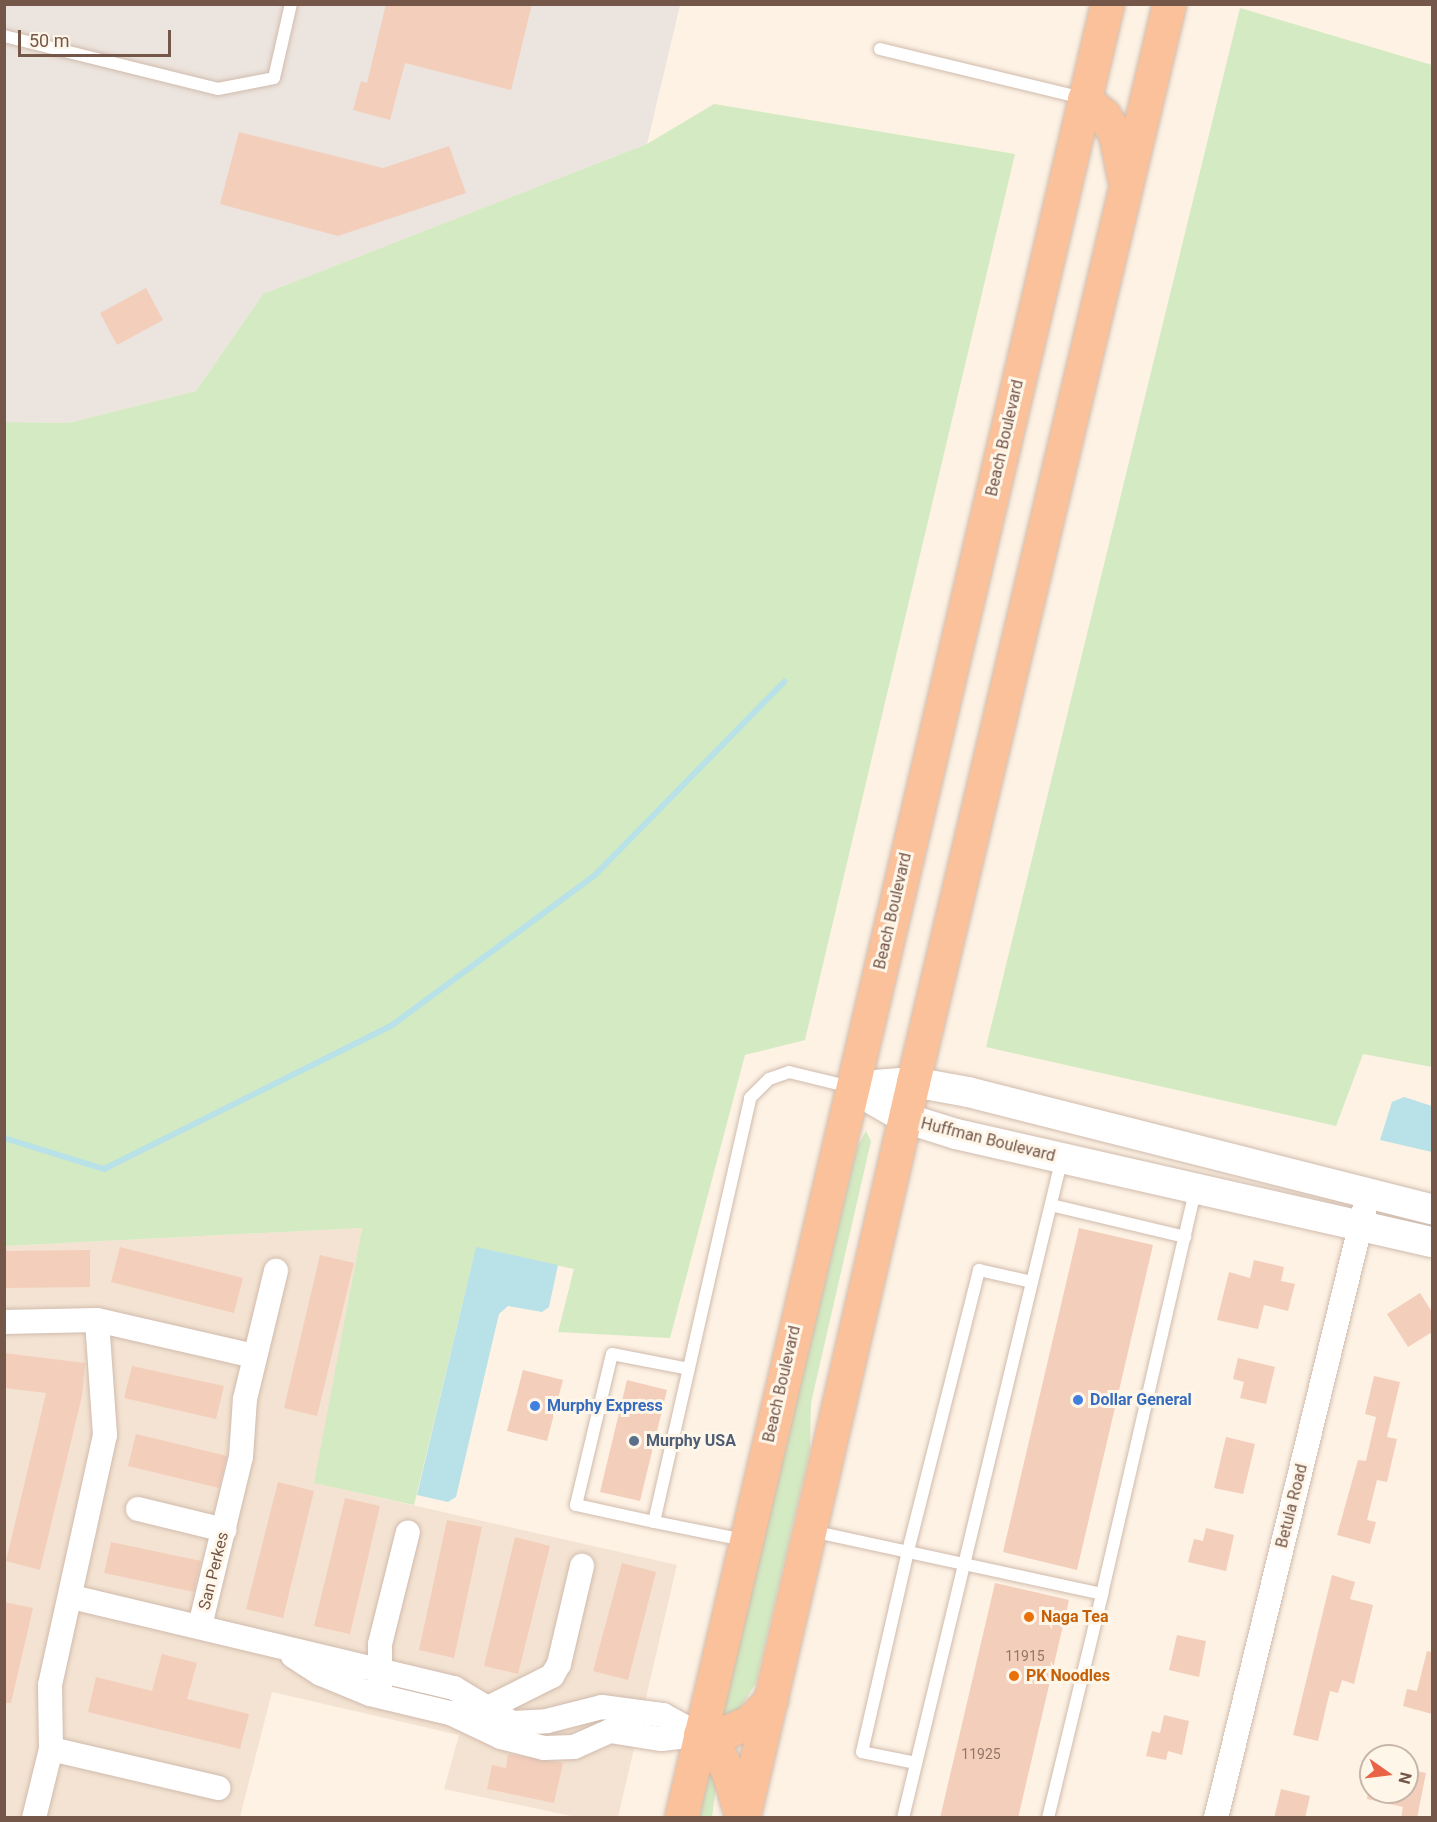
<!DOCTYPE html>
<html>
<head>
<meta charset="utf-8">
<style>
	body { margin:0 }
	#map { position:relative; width:1437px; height:1822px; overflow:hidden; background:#fdf2e4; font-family:Roboto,sans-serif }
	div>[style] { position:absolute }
	.residential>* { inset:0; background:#f4e3d2 }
	.industrial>* { inset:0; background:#ece4de }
	.green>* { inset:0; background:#d4eac2 }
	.water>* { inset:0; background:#b8e2e7 }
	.stream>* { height:6px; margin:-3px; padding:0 3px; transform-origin:3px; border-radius:3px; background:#b8e2e7 }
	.building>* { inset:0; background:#f3cebb }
	.roads { filter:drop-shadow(0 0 2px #d0bbad) drop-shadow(0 0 2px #d0bbad) }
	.service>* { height:12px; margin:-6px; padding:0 6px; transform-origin:6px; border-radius:6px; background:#fff }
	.minor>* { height:24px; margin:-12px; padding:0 12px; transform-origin:12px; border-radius:12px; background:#fff }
	.tertiary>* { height:30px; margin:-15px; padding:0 15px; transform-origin:15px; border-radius:15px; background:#fff }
	.trunk>* { height:33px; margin:-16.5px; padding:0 16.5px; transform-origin:16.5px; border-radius:16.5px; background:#fac19a }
	.dots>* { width:16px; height:16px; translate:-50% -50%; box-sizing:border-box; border:3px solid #fff6ea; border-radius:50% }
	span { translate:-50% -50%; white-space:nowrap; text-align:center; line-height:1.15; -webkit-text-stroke:6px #fff6ea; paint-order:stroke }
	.number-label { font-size:14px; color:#947566 }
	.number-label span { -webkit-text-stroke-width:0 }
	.street-label { font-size:16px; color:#755749 }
	.shop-label { font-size:16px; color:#366cbe; font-weight:700 }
	.left { translate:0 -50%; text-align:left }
	.service-label { font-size:16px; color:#4e5e75; font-weight:700 }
	.food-label { font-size:16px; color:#c56008; font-weight:700 }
	.frame { position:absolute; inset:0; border:6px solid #755749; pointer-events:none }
	.north { position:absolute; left:1359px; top:1744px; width:60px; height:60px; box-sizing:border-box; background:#fff6ea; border:2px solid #c8b6aa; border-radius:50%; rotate:104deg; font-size:16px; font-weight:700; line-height:24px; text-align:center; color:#755749 }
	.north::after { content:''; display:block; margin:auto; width:21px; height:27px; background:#e96346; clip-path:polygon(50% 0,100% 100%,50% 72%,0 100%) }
	.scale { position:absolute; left:18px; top:30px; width:153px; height:27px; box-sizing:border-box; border:3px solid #755749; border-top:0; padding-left:8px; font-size:18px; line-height:21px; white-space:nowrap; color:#755749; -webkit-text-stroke:4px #fff6ea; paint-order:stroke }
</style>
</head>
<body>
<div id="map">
	<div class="residential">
		<i style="clip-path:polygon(362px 1228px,315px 1483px,677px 1565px,618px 1817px,576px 1817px,444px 1789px,459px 1735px,272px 1692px,240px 1817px,5px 1818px,5px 1246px)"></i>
	</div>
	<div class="industrial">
		<i style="clip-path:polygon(5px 5px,680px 5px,647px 144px,263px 294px,196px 391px,68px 423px,5px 422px)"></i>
	</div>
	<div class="green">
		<i style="clip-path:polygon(1240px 8px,1432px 65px,1432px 1067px,1363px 1054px,1336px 1126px,986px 1047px)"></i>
		<i style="clip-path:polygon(714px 104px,1015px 154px,805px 1040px,745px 1055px,670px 1338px,558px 1332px,574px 1269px,476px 1248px,414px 1505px,314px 1483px,362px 1228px,5px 1246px,5px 422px,68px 423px,196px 391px,263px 294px,647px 144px)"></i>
		<i style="clip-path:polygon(866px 1131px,871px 1141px,811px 1403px,810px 1450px,756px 1683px,735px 1716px,721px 1719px,857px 1147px)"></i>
		<i style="clip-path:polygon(710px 1768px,717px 1781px,712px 1817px,699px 1818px)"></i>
	</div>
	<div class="water">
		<i style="clip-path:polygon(1404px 1097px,1432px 1106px,1432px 1152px,1380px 1140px,1392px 1102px)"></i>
		<i style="clip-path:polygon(476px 1247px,558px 1265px,549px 1307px,542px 1312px,508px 1306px,499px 1314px,456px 1497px,448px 1502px,417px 1495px)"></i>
	</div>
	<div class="stream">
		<i style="left:4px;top:1138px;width:105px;rotate:17.2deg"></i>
		<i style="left:104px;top:1169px;width:321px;rotate:-26.5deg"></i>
		<i style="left:391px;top:1026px;width:252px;rotate:-36.5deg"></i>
		<i style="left:594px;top:876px;width:272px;rotate:-45.6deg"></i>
	</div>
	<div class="building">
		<i style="clip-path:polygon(386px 4px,532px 4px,511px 90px,405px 63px,390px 120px,353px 110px,361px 81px,367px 83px)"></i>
		<i style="clip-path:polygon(239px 132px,383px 168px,449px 146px,466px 193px,338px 236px,220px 204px)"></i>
		<i style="clip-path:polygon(146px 288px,163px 320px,117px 345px,100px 313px)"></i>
		<i style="clip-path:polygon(1079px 1228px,1153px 1245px,1077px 1570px,1003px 1552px)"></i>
		<i style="clip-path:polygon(120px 1247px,243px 1278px,234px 1313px,111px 1282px)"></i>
		<i style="clip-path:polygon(90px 1250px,90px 1287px,4px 1288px,4px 1251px)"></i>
		<i style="clip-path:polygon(320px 1255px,354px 1263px,317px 1416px,284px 1408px)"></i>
		<i style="clip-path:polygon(1254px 1260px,1284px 1267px,1281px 1281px,1295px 1284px,1288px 1311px,1264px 1305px,1258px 1329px,1217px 1320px,1229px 1272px,1250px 1278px)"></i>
		<i style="clip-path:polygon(1420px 1293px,1432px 1312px,1432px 1332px,1408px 1347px,1387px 1314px)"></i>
		<i style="clip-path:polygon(4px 1353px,85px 1363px,82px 1396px,40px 1570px,6px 1561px,46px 1393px,4px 1388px)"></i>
		<i style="clip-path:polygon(1238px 1358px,1275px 1367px,1266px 1404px,1240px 1398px,1244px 1382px,1233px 1379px)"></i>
		<i style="clip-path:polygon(132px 1366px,224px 1386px,216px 1419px,124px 1398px)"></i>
		<i style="clip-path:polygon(523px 1370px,563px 1380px,547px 1441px,507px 1431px)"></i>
		<i style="clip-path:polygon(1374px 1376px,1400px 1382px,1387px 1437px,1397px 1439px,1387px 1482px,1377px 1480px,1367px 1520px,1376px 1522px,1370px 1544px,1337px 1535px,1358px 1460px,1366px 1461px,1376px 1417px,1365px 1414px)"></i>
		<i style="clip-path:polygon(627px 1380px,667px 1390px,640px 1501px,600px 1492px)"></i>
		<i style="clip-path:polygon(136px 1434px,227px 1456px,219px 1488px,128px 1466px)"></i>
		<i style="clip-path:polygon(1226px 1437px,1255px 1444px,1243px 1494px,1214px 1488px)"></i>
		<i style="clip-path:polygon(278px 1482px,314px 1491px,283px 1618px,246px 1609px)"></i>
		<i style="clip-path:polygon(345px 1498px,380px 1506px,350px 1634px,314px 1626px)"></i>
		<i style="clip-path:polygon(447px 1520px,482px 1527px,454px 1658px,419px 1650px)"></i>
		<i style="clip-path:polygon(1206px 1528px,1234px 1535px,1226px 1571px,1188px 1562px,1194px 1539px,1203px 1541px)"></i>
		<i style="clip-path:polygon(515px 1537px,550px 1546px,518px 1674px,484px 1666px)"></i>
		<i style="clip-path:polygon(111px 1542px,201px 1561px,194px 1592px,104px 1573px)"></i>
		<i style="clip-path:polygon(622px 1563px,656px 1572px,628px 1680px,593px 1671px)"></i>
		<i style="clip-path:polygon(1332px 1575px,1355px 1582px,1350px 1599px,1373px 1605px,1354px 1684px,1342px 1680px,1338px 1693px,1330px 1691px,1318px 1741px,1293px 1735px)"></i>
		<i style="clip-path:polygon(995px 1583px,1069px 1600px,1018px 1818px,940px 1818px)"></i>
		<i style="clip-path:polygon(4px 1602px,33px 1608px,11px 1703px,4px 1703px)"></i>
		<i style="clip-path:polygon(1177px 1635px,1206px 1641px,1199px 1677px,1169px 1670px)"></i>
		<i style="clip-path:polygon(1427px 1651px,1432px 1652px,1432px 1714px,1403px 1706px,1407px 1689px,1417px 1691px)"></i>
		<i style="clip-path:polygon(162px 1654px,197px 1663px,187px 1699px,249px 1714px,240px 1749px,88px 1712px,96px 1677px,152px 1691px)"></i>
		<i style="clip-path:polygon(1164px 1715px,1189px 1721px,1182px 1755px,1168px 1751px,1166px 1760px,1146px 1756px,1152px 1731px,1160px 1733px)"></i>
		<i style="clip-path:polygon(508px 1754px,563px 1763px,554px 1803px,487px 1789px,492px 1765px,506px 1768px)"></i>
		<i style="clip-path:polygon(1407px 1769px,1426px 1773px,1417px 1818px,1401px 1818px,1403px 1807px,1367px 1799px,1368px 1792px,1407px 1792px)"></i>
		<i style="clip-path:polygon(1281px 1789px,1310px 1796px,1305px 1818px,1274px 1818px)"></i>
	</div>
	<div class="roads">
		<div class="service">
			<i style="left:4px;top:36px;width:220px;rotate:13.9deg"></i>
			<i style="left:218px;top:89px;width:57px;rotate:-11.1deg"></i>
			<i style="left:274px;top:78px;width:76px;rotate:-77.1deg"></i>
			<i style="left:880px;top:49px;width:209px;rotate:13.6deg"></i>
			<i style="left:1051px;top:1205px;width:138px;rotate:13.4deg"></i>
			<i style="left:654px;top:1522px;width:80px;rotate:-167.7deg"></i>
			<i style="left:576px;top:1505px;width:155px;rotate:-76.6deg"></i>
			<i style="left:612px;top:1354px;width:78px;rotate:11deg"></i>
			<i style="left:811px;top:1531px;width:298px;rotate:12.2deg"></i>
			<i style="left:1102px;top:1594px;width:418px;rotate:-77deg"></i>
			<i style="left:744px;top:1540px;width:92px;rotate:-168.7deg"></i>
			<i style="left:654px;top:1522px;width:435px;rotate:-77.2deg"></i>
			<i style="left:750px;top:1098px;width:27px;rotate:-45deg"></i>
			<i style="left:769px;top:1079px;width:21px;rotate:-19deg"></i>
			<i style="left:789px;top:1072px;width:64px;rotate:13.6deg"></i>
			<i style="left:916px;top:1763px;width:55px;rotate:-168.5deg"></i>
			<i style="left:862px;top:1752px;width:206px;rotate:-77.1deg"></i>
			<i style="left:908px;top:1551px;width:290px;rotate:-75.8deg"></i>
			<i style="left:979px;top:1270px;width:54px;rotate:12.8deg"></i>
			<i style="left:903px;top:1818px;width:679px;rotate:-76.46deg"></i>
			<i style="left:1048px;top:1818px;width:230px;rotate:-76.4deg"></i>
		</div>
		<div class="minor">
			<i style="left:4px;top:1322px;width:93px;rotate:-1.2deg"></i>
			<i style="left:97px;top:1320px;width:161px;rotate:12.9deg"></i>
			<i style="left:138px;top:1509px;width:89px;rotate:13.7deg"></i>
			<i style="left:72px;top:1597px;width:393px;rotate:13.4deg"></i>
			<i style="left:454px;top:1688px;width:68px;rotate:31.1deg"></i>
			<i style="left:512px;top:1723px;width:35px;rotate:-3deg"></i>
			<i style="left:547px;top:1721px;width:57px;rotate:-14.3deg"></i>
			<i style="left:602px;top:1707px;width:62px;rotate:7.5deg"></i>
			<i style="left:663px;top:1715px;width:42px;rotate:28.4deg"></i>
			<i style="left:200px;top:1626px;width:174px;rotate:-76.4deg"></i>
			<i style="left:241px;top:1457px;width:58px;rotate:-86.1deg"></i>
			<i style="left:245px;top:1399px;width:132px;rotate:-76.4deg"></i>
			<i style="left:293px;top:1656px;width:33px;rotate:33deg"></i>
			<i style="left:321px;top:1674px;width:53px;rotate:22.2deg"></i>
			<i style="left:370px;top:1694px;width:82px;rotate:13.4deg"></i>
			<i style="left:450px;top:1713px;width:56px;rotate:25.2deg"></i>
			<i style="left:501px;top:1737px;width:44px;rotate:14.3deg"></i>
			<i style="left:544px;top:1748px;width:30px;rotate:-2deg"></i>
			<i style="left:574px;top:1747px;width:39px;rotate:-24deg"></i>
			<i style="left:610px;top:1731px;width:52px;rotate:8.9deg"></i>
			<i style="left:661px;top:1739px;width:39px;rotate:-6deg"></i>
			<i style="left:380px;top:1685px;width:41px;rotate:-90deg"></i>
			<i style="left:380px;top:1644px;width:115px;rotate:-76deg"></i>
			<i style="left:482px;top:1717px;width:11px;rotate:-56deg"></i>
			<i style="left:488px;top:1708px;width:72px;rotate:-26.6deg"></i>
			<i style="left:552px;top:1676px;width:14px;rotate:-60deg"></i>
			<i style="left:559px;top:1664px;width:101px;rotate:-76.8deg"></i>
			<i style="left:51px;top:1749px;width:172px;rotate:13.1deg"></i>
			<i style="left:34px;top:1818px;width:71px;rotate:-76.2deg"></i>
			<i style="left:51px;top:1749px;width:64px;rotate:-90.9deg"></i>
			<i style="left:50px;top:1685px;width:256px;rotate:-77.6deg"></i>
			<i style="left:105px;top:1435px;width:115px;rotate:-94deg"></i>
			<i style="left:1216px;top:1818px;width:642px;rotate:-76.31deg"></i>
		</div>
		<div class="tertiary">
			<i style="left:851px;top:1087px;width:62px;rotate:29.9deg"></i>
			<i style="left:905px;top:1118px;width:53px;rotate:17.4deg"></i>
			<i style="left:956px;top:1134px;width:488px;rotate:12.8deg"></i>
			<i style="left:851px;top:1087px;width:62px;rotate:-4.6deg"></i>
			<i style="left:913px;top:1082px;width:56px;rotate:10.3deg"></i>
			<i style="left:968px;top:1092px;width:479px;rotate:14.2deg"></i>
		</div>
		<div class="trunk">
			<i style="left:1084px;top:99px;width:26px;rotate:39deg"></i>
			<i style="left:1104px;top:115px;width:22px;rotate:60deg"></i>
			<i style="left:1115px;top:134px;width:44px;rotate:78.2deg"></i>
			<i style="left:700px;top:1735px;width:21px;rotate:39deg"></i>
			<i style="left:716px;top:1748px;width:27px;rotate:63deg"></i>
			<i style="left:728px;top:1772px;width:48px;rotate:73.1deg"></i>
			<i style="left:700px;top:1735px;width:29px;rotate:-8deg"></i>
			<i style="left:729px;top:1731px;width:23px;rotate:-25deg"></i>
			<i style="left:750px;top:1721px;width:30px;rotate:-45deg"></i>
			<i style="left:681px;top:1818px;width:1863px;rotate:-76.78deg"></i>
			<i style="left:743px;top:1818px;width:755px;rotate:-76.99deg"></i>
			<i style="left:913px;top:1082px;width:1108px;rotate:-76.64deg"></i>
		</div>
	</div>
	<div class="dots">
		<i style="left:1078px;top:1400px;background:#3f7fe0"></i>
		<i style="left:535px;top:1406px;background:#3f7fe0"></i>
		<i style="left:634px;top:1441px;background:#5c6f8a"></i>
		<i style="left:1029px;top:1617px;background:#e8710a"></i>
		<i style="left:1014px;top:1676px;background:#e8710a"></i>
	</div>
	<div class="number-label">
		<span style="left:1025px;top:1656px">11915</span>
		<span style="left:981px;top:1754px">11925</span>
	</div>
	<div class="street-label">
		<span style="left:1005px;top:438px;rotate:-77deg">Beach Boulevard</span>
		<span style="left:893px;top:911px;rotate:-77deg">Beach Boulevard</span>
		<span style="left:988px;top:1140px;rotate:14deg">Huffman Boulevard</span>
		<span style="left:782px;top:1384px;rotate:-77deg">Beach Boulevard</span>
		<span style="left:1292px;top:1506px;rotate:-76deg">Betula Road</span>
		<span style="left:214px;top:1571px;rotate:-76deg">San Perkes</span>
	</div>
	<div class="shop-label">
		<span class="left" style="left:1090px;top:1400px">Dollar General</span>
		<span class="left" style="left:547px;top:1406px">Murphy Express</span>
	</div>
	<div class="service-label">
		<span class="left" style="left:646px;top:1441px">Murphy USA</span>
	</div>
	<div class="food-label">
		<span class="left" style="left:1041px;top:1617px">Naga Tea</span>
		<span class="left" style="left:1026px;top:1676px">PK Noodles</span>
	</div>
	<div class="frame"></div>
	<div class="north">N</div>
	<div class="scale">50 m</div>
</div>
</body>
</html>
